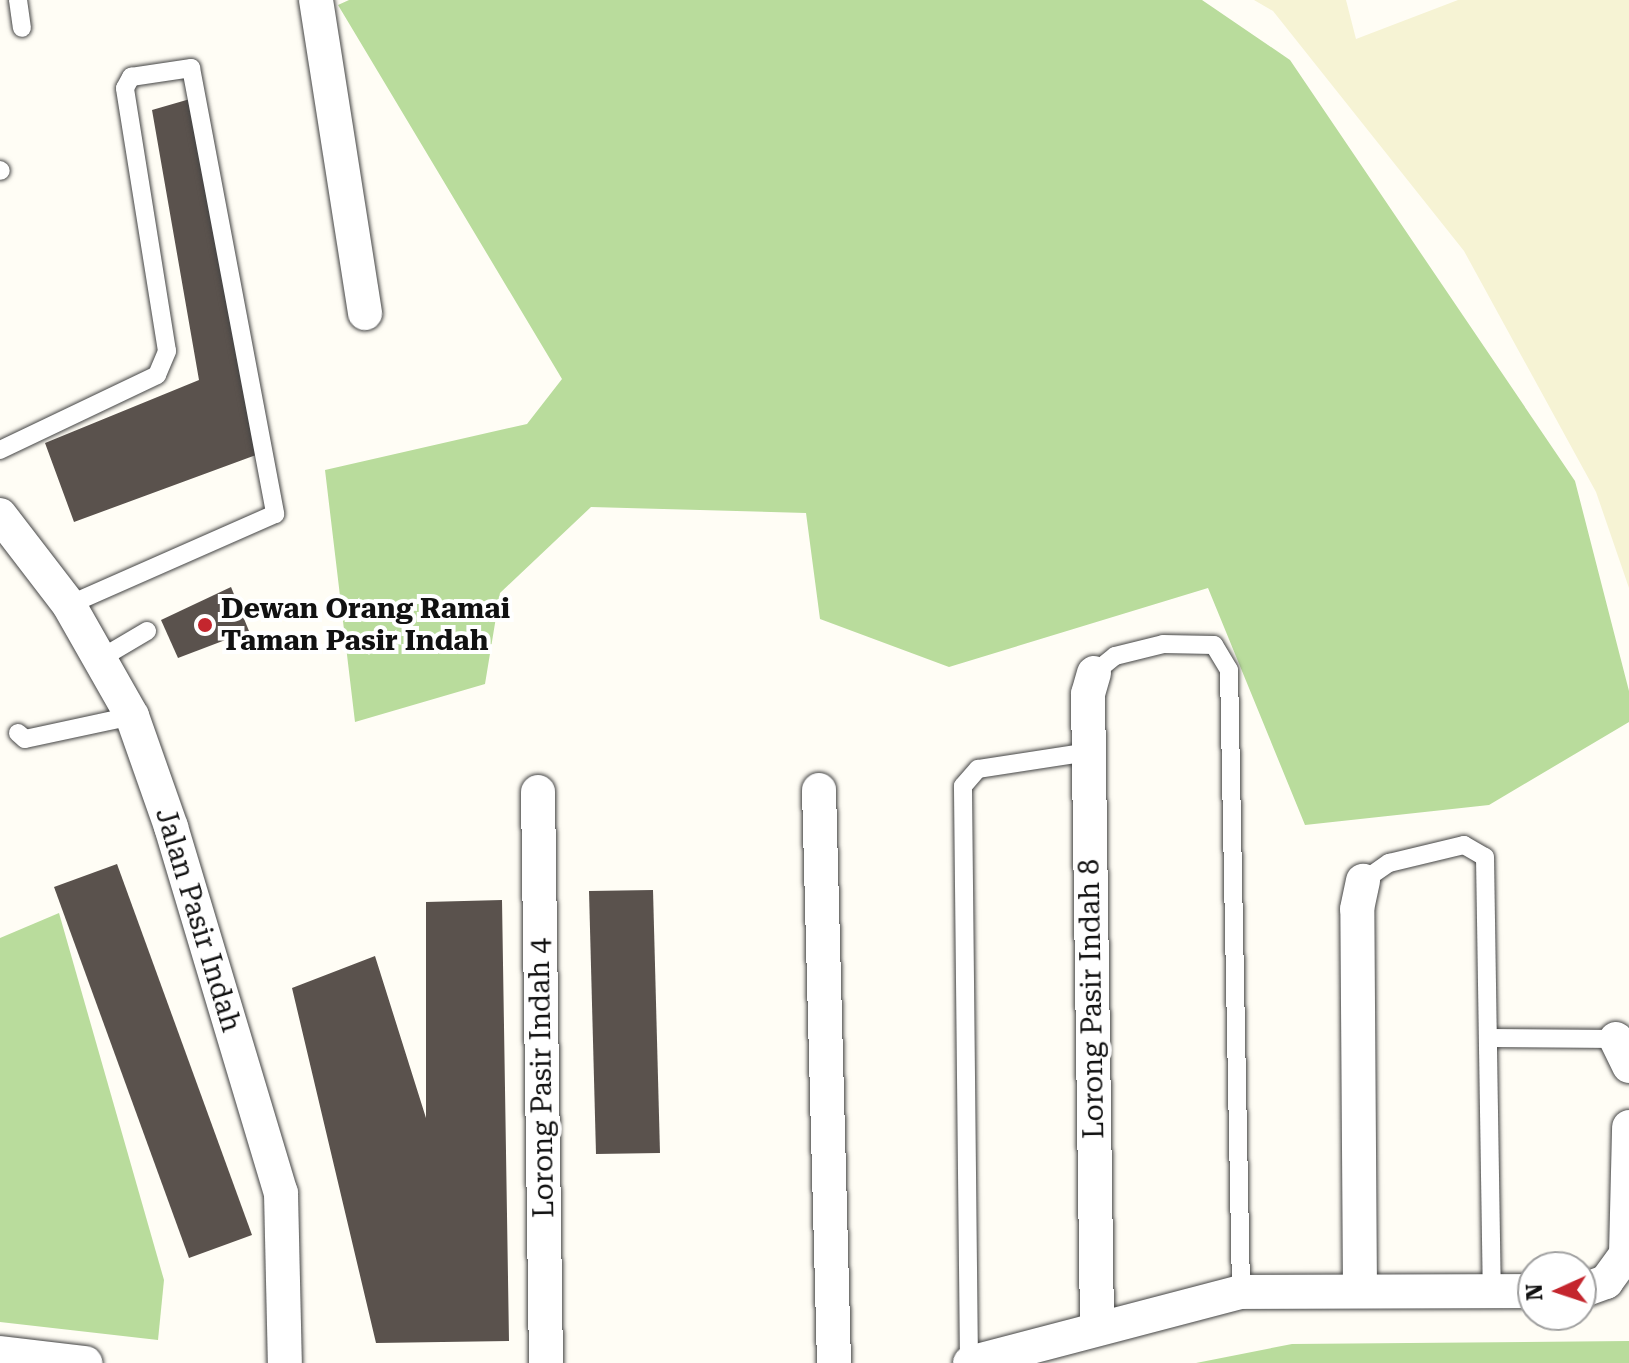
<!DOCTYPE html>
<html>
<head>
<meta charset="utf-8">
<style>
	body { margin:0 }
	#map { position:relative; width:1629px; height:1363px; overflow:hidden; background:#fffdf5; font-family:"Roboto Serif",serif }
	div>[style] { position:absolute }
	.farmland>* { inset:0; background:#f6f3d4 }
	.forest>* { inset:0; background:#b9dc9c }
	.building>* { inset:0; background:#5a524d }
	.roads { filter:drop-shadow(0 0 2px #444) drop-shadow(0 0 2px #444) }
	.lane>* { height:18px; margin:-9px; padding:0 9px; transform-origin:9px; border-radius:9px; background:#fff }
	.street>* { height:34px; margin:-17px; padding:0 17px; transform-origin:17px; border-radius:17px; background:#fff }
	.dots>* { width:22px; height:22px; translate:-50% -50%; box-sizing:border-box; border:4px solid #fff; border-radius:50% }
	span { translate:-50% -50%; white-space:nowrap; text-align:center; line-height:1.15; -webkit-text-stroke:8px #fff; paint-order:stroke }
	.poi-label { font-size:28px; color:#111; font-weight:700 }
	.left { translate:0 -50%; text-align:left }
	.street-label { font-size:28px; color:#111 }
	.north { position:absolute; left:1517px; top:1251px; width:80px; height:80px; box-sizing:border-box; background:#fff; border:2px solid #a0a0a0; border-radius:50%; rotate:267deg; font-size:22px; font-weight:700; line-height:32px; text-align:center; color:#111 }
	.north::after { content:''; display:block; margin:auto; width:28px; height:36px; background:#c4262e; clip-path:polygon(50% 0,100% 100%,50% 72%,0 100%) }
</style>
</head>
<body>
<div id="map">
	<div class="farmland">
		<i style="clip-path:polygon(1254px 0,1346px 0,1356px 39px,1458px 0,1629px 0,1629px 588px,1596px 492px,1464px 251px,1273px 11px)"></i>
	</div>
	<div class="forest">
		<i style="clip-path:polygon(349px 0,1202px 0,1290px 60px,1575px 481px,1629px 691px,1629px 722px,1489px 805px,1305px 825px,1208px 588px,949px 667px,820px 619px,806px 513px,591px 507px,500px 593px,485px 684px,355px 722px,325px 470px,527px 424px,562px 379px,338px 5px)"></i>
		<i style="clip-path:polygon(59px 913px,164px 1280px,158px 1340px,0 1322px,0 938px)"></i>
		<i style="clip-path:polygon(1629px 1341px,1629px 1363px,1196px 1363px,1292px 1344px)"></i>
	</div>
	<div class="building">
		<i style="clip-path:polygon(190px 99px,256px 455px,74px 522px,45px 443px,199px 380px,152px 110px)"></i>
		<i style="clip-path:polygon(231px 587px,249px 631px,178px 658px,161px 620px)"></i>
		<i style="clip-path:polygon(117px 864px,252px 1235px,189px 1258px,54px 887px)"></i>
		<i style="clip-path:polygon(653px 890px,660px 1153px,596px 1154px,589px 891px)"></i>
		<i style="clip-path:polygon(502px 900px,509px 1341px,376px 1343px,292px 988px,375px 956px,426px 1118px,426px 902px)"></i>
	</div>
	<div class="roads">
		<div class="lane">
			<i style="left:18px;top:0;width:28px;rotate:82deg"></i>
			<i style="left:0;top:170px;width:1px;rotate:45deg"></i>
			<i style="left:0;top:450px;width:174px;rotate:-25.5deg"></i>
			<i style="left:157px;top:375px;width:26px;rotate:-67deg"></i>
			<i style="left:167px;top:351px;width:266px;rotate:-99.1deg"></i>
			<i style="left:125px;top:88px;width:13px;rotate:-61deg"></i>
			<i style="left:131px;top:77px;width:61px;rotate:-8.5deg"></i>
			<i style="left:191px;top:68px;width:454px;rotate:79.3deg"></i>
			<i style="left:275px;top:514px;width:225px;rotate:156.2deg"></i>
			<i style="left:98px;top:660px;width:57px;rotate:-30.6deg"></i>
			<i style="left:1094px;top:673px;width:27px;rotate:-39deg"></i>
			<i style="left:1115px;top:656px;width:49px;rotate:-14deg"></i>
			<i style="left:1163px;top:644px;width:51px;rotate:1.1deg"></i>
			<i style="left:1214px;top:645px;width:29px;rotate:59deg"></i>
			<i style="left:1229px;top:670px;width:622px;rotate:88.89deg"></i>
			<i style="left:18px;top:733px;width:9px;rotate:41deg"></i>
			<i style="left:25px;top:739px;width:109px;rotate:-12.1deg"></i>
			<i style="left:1363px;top:881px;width:32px;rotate:-35deg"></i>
			<i style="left:1389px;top:863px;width:77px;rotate:-13.5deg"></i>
			<i style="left:1464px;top:845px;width:24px;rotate:30deg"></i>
			<i style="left:1485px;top:857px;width:434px;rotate:89.1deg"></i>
			<i style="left:1491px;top:1038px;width:125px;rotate:0.5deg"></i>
			<i style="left:969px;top:1363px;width:577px;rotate:-90.6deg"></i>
			<i style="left:963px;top:786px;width:23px;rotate:-49deg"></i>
			<i style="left:978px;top:769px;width:112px;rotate:-8.7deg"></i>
		</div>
		<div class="street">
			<i style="left:316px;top:0;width:317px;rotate:81.1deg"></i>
			<i style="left:0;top:515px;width:113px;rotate:52.5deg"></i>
			<i style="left:69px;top:605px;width:128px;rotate:60.4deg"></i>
			<i style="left:132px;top:716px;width:118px;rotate:70.6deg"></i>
			<i style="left:171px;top:827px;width:382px;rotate:73.3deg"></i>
			<i style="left:281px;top:1193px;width:170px;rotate:88.7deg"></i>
			<i style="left:1094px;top:673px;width:22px;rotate:106deg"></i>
			<i style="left:1088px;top:694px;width:631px;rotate:89.18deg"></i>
			<i style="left:819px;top:790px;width:573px;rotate:88.5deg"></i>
			<i style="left:538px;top:792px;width:571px;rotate:89.2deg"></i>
			<i style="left:1616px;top:1039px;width:30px;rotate:64deg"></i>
			<i style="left:1360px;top:1291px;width:382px;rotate:-90.4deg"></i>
			<i style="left:1357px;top:909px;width:29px;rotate:-78deg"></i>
			<i style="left:1581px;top:1291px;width:27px;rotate:-20deg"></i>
			<i style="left:1606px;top:1282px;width:34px;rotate:-54deg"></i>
			<i style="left:1626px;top:1254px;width:127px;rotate:-88.6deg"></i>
			<i style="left:0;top:1353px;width:86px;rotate:6.7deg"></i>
			<i style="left:970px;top:1363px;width:280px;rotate:-14.7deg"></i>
			<i style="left:1241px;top:1292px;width:292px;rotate:-0.2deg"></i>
		</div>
	</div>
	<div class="dots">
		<i style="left:205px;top:625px;background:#c4262e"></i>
	</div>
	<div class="poi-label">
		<span class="left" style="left:221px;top:625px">Dewan Orang Ramai<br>Taman Pasir Indah</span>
	</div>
	<div class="street-label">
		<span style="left:198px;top:920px;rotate:73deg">Jalan Pasir Indah</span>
		<span style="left:1092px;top:999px;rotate:-91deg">Lorong Pasir Indah 8</span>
		<span style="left:542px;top:1078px;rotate:-91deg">Lorong Pasir Indah 4</span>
	</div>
	<div class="north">N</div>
</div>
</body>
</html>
